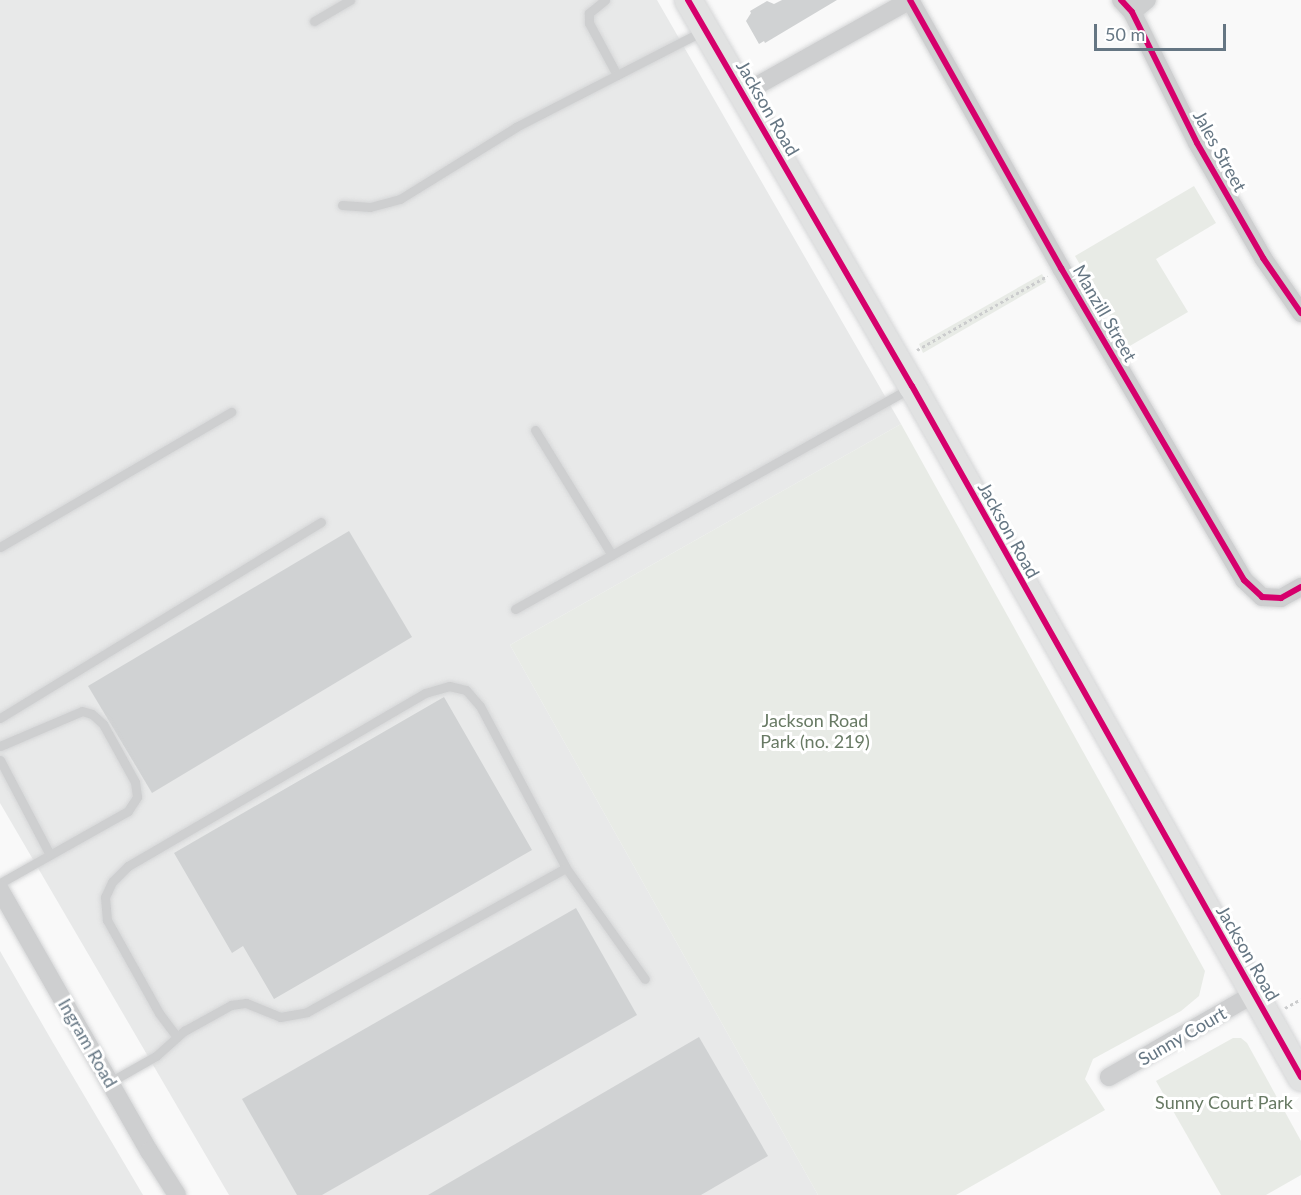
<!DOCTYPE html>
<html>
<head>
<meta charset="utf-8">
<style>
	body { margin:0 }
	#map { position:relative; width:1301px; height:1195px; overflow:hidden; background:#f9f9f9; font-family:Lato,sans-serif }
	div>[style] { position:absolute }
	.built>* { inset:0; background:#e8e9e9 }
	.green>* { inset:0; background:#e8ebe6 }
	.building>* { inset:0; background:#d0d2d3 }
	.path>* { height:3px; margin-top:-1.5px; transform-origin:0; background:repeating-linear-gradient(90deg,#cbcccd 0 3px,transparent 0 6px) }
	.roads { filter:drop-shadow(0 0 2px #d5d6d7) drop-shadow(0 0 2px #d5d6d7) }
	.lane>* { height:9px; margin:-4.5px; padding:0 4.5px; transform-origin:4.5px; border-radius:4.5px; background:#cecfd0 }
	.street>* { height:18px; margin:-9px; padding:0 9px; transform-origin:9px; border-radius:9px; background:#cecfd0 }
	.secondary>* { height:27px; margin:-13.5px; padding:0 13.5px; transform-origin:13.5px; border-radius:13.5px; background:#e1e2e2 }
	.cycleway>* { height:6px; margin:-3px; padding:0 3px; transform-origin:3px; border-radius:3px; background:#d6006c }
	span { translate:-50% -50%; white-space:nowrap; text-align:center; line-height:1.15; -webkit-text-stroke:6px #fff; paint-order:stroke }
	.street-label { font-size:18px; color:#657683 }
	.park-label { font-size:18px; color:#687a64 }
	.scale { position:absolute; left:1094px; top:24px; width:132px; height:27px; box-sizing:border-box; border:3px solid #657683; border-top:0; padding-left:8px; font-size:18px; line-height:21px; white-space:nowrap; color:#657683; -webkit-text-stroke:4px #fff; paint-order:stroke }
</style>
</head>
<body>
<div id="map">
	<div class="built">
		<i style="clip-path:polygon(0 0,657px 0,901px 424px,510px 645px,818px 1195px,229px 1195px,0 803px)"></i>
		<i style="clip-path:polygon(0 951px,52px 1041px,143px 1195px,0 1195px)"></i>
	</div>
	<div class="green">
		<i style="clip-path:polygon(1194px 186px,1216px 223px,1156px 259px,1188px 312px,1128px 347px,1075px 256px)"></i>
		<i style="clip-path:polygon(1042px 274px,1046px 282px,923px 353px,919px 344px)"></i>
		<i style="clip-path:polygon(901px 424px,1205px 971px,1199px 996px,1181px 1011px,1093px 1059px,1085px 1079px,1105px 1110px,956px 1195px,818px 1195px,510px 645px)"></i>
		<i style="clip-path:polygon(1233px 1038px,1241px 1038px,1247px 1043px,1301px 1141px,1301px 1175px,1266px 1195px,1221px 1195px,1156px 1081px)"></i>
	</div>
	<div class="building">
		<i style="clip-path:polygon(782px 0,837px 0,765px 43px,764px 41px,759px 44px,746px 21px,751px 13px,750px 11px,767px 1px,774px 4px)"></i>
		<i style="clip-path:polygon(349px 531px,412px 637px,152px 793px,88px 686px)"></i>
		<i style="clip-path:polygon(444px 697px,532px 850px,274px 999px,243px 946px,232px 953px,174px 853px)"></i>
		<i style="clip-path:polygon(576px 908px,637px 1015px,322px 1195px,297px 1195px,242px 1099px)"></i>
		<i style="clip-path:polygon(699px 1037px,768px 1156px,701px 1195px,428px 1195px)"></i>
	</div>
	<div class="path">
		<i style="left:917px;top:350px;width:150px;rotate:-29.6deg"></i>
		<i style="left:1285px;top:1008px;width:18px;rotate:-29deg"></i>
	</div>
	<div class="roads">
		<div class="lane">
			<i style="left:605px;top:0;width:21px;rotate:141deg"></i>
			<i style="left:589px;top:13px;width:10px;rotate:90deg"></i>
			<i style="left:589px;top:23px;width:59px;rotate:61.7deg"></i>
			<i style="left:314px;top:21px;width:42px;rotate:-30.3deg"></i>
			<i style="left:342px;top:205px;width:28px;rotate:4deg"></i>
			<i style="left:370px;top:207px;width:31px;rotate:-15deg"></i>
			<i style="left:400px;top:199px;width:137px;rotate:-31.8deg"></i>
			<i style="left:516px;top:127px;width:210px;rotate:-27.2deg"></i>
			<i style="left:535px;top:430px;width:147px;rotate:58.4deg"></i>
			<i style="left:0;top:547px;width:268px;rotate:-30.3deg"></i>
			<i style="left:515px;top:609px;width:453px;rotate:-29.2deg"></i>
			<i style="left:0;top:718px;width:376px;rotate:-31.4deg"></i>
			<i style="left:0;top:746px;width:89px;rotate:-23.1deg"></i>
			<i style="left:82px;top:711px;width:10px;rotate:17deg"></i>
			<i style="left:92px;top:714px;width:15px;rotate:42deg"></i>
			<i style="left:103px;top:724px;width:66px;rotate:61.1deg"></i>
			<i style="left:135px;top:782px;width:15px;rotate:82deg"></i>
			<i style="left:137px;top:797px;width:17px;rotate:123deg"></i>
			<i style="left:128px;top:811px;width:147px;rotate:150.6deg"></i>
			<i style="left:0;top:760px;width:107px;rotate:62.2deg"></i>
			<i style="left:177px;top:1037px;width:30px;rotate:-127deg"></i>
			<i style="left:159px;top:1013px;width:107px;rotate:-119.2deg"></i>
			<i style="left:107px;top:920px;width:23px;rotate:-95deg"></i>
			<i style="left:105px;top:897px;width:17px;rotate:-65deg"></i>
			<i style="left:112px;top:882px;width:23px;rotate:-45deg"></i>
			<i style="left:128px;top:866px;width:344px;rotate:-30.2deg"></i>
			<i style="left:425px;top:693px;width:25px;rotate:-16deg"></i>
			<i style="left:449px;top:686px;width:17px;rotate:13deg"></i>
			<i style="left:466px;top:690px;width:21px;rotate:49deg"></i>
			<i style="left:480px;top:706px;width:183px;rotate:62deg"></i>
			<i style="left:566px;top:868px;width:136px;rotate:54.6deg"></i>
			<i style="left:110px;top:1082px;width:53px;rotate:-29.5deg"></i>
			<i style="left:156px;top:1056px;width:38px;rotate:-42deg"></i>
			<i style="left:184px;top:1031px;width:54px;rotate:-29deg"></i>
			<i style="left:231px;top:1005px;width:15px;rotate:-8deg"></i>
			<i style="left:246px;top:1003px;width:37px;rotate:22deg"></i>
			<i style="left:280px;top:1017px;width:27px;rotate:-10deg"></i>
			<i style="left:307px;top:1012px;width:296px;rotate:-29.1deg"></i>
		</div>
		<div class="street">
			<i style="left:910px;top:0;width:308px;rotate:60.6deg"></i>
			<i style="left:1061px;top:268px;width:362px;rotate:59.6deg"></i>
			<i style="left:1244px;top:580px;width:25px;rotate:43deg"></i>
			<i style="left:1262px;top:597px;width:19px;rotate:3deg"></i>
			<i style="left:1281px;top:598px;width:23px;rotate:-29deg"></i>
			<i style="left:1121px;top:0;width:16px;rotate:47deg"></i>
			<i style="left:1132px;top:12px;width:146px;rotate:63.6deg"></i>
			<i style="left:1197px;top:143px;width:133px;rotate:60.1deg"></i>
			<i style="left:1263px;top:258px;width:67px;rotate:55.4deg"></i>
			<i style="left:1132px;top:12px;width:19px;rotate:-39deg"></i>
			<i style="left:742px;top:94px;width:193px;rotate:-29.2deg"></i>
			<i style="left:0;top:890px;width:301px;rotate:60.3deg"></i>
			<i style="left:149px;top:1151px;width:52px;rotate:57.5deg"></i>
			<i style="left:1109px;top:1077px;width:167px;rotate:-29.8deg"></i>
		</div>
		<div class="secondary">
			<i style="left:688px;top:0;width:446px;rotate:59.9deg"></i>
			<i style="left:912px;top:386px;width:793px;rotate:60.62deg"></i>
		</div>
	</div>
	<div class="cycleway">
		<i style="left:688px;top:0;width:446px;rotate:59.9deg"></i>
		<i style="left:912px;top:386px;width:793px;rotate:60.62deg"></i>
		<i style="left:910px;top:0;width:308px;rotate:60.6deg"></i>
		<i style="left:1061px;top:268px;width:362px;rotate:59.6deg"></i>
		<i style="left:1244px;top:580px;width:25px;rotate:43deg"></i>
		<i style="left:1262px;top:597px;width:19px;rotate:3deg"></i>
		<i style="left:1281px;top:598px;width:23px;rotate:-29deg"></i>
		<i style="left:1121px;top:0;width:16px;rotate:47deg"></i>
		<i style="left:1132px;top:12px;width:146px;rotate:63.6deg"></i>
		<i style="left:1197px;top:143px;width:133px;rotate:60.1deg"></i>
		<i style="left:1263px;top:258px;width:67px;rotate:55.4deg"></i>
	</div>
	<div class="street-label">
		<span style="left:768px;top:108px;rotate:60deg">Jackson Road</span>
		<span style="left:1220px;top:151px;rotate:61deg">Jales Street</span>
		<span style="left:1105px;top:313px;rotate:60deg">Manzill Street</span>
		<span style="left:1009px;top:530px;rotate:61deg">Jackson Road</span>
		<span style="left:1248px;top:953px;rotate:60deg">Jackson Road</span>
		<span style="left:1182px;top:1036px;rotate:-30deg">Sunny Court</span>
		<span style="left:88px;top:1043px;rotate:60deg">Ingram Road</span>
	</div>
	<div class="park-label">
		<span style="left:815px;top:731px">Jackson Road<br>Park (no. 219)</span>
		<span style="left:1224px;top:1102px">Sunny Court Park</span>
	</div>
	<div class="scale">50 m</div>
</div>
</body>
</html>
